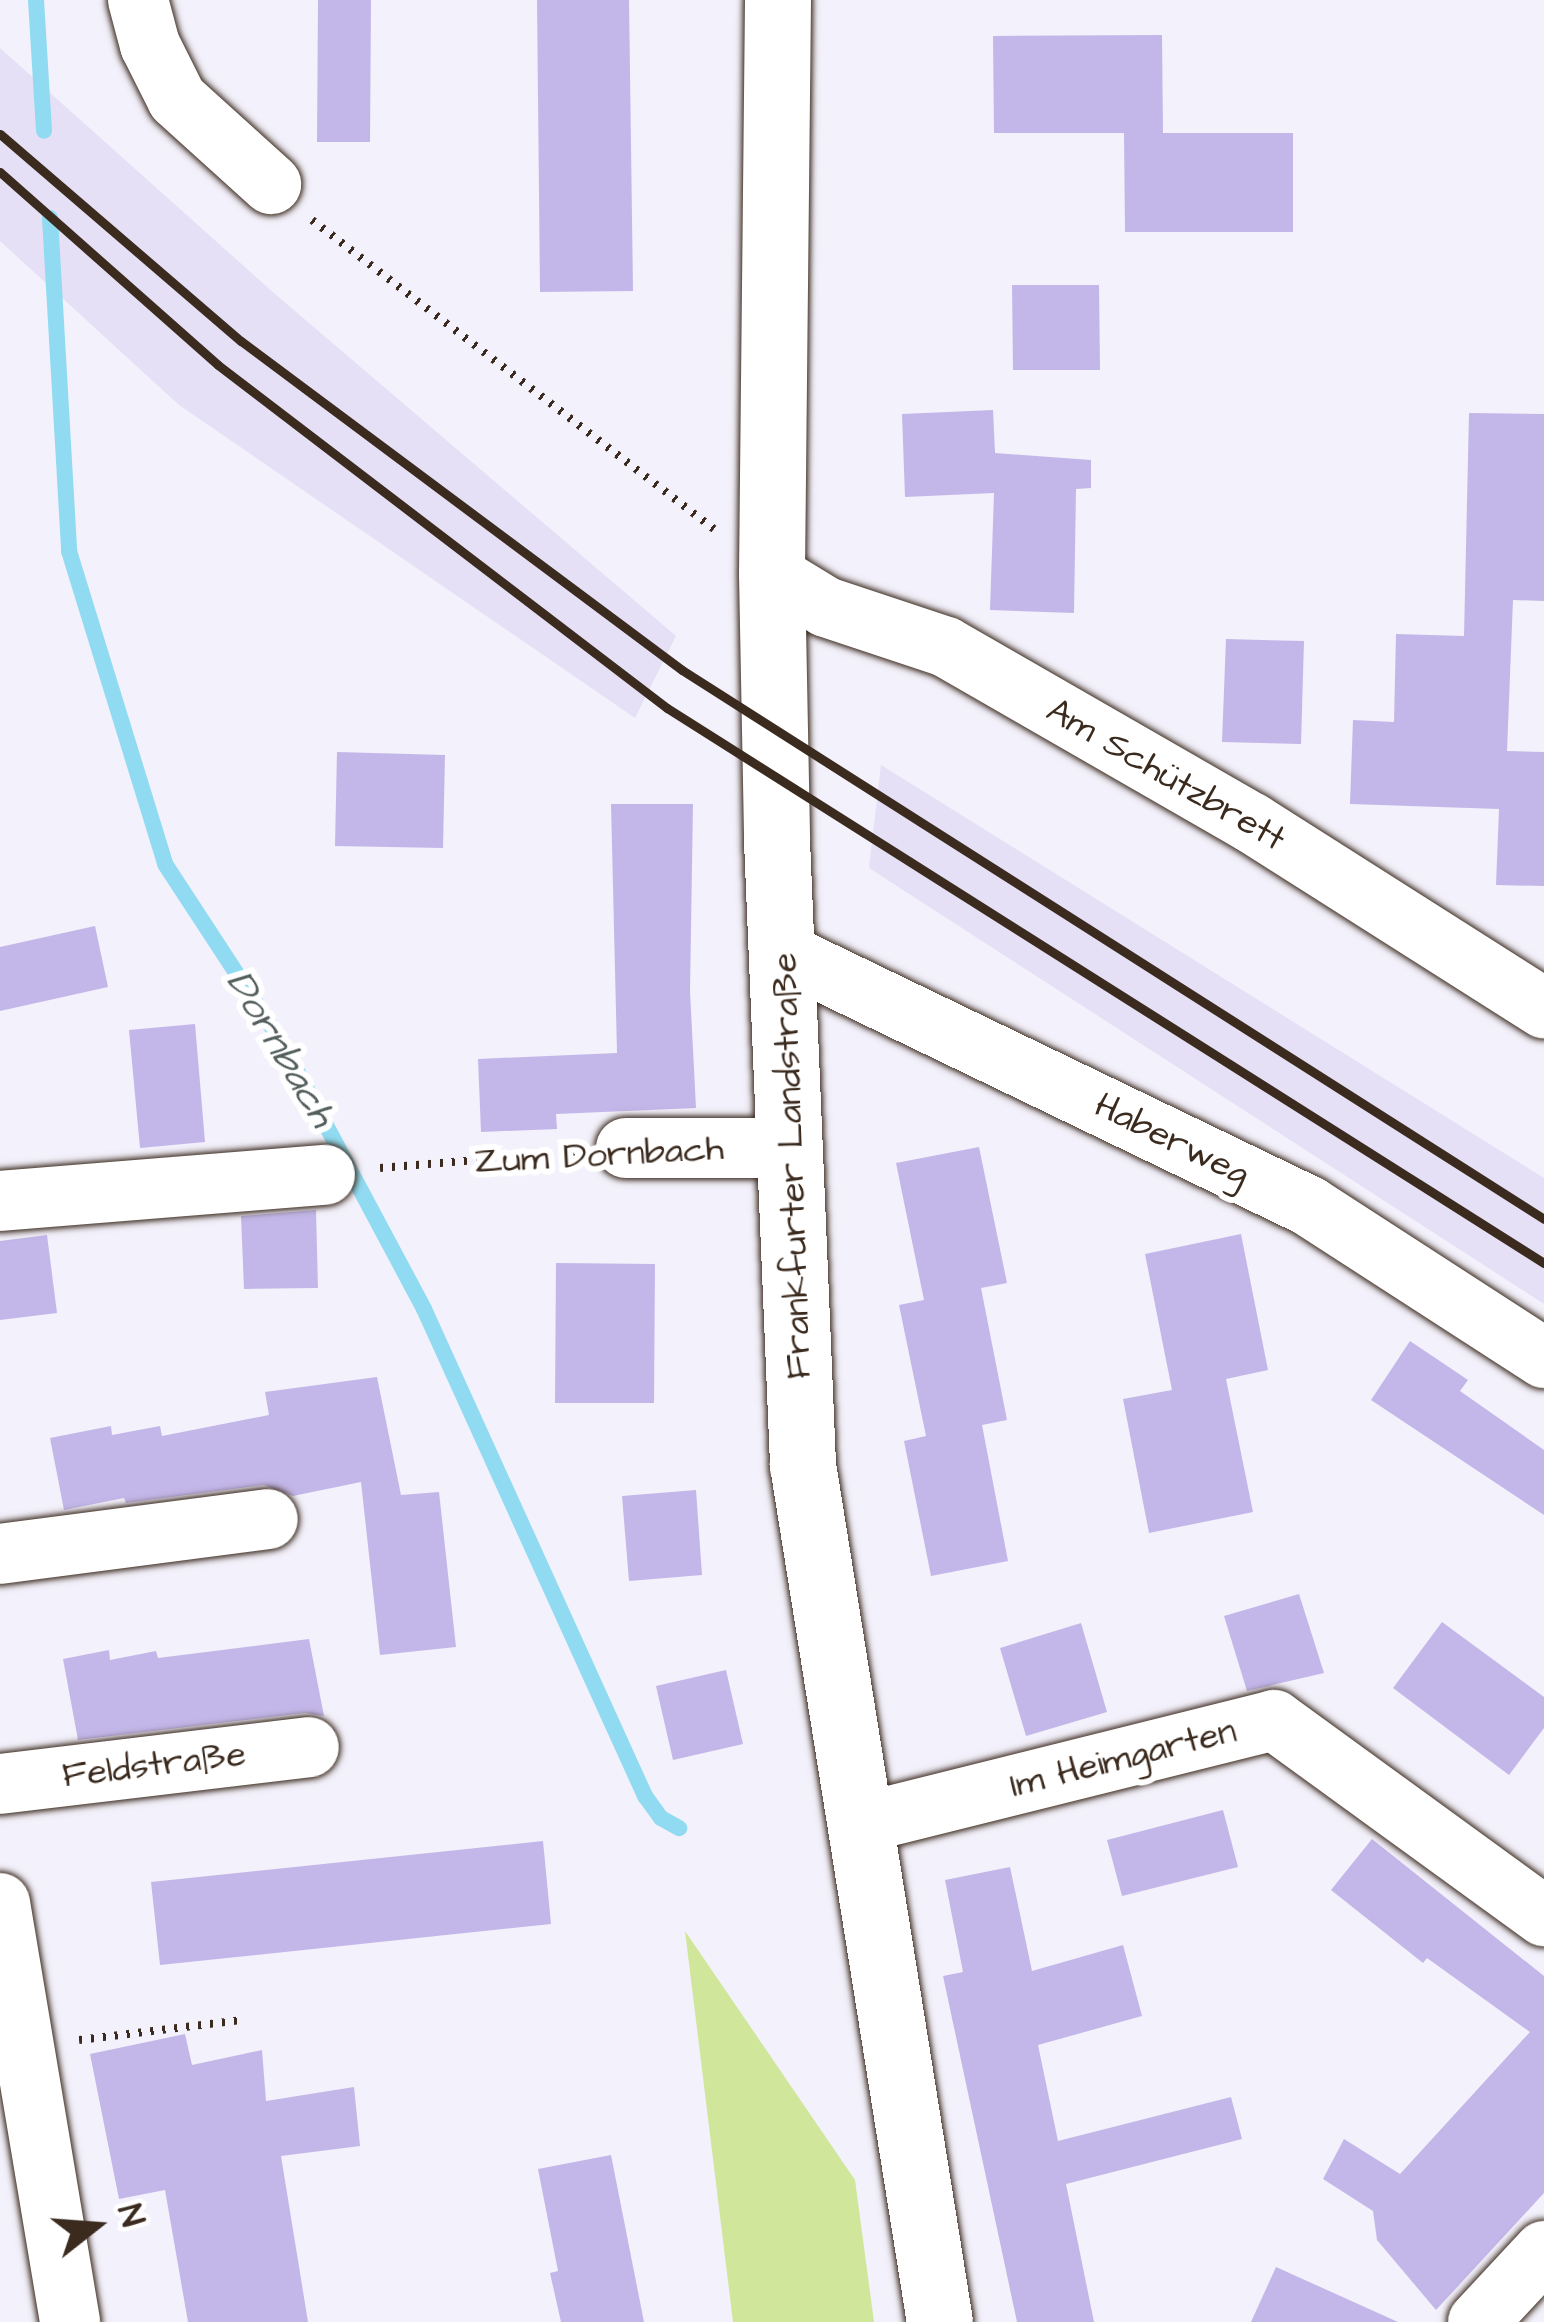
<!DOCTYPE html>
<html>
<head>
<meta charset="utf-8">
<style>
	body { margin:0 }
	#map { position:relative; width:1544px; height:2322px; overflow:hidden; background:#f3f1fb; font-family:"Architects Daughter",sans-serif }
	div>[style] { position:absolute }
	.built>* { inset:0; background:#e5e0f6 }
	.green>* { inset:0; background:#d0e69b }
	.stream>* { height:16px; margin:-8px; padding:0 8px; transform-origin:8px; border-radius:8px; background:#90dbf1 }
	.building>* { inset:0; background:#c3b7e9 }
	.path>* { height:8px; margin-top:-4px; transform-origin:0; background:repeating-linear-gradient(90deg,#3b2a1e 0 3px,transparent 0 12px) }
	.roads { filter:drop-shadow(0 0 3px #3b2a1e) drop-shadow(0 0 3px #3b2a1e) }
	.street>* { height:60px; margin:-30px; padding:0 30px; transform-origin:30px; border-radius:30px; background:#fff }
	.secondary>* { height:66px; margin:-33px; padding:0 33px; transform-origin:33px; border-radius:33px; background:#fff }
	.rail>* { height:9px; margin:-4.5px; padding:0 4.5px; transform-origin:4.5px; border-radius:4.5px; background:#3b2a1e }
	span { translate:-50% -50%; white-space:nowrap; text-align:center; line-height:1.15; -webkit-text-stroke:12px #fff; paint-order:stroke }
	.street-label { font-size:36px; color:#3b2a1e }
	.water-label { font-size:39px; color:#545f5d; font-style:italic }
	.north { position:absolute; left:36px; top:2166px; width:120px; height:120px; -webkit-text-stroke:9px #fff; paint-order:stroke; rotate:73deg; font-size:33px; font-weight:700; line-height:48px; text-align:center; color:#3b2a1e }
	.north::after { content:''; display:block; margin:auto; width:42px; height:54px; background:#3b2a1e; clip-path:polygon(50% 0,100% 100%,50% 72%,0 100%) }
</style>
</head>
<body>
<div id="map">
	<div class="built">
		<i style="clip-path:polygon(0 48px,275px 294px,676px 636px,635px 718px,179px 405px,0 241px)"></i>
		<i style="clip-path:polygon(881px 765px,1544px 1178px,1544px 1304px,869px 868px)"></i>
	</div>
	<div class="green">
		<i style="clip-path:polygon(685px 1931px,855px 2180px,874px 2322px,733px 2322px)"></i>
	</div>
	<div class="stream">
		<i style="left:36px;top:0;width:131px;rotate:86.5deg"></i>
		<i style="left:50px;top:218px;width:334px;rotate:86.7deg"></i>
		<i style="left:69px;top:551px;width:327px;rotate:72.9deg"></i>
		<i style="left:165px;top:864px;width:212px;rotate:56.8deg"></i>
		<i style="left:281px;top:1041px;width:304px;rotate:61.9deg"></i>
		<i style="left:424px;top:1309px;width:535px;rotate:65.59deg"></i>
		<i style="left:645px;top:1796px;width:27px;rotate:54deg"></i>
		<i style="left:661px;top:1818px;width:21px;rotate:29deg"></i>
	</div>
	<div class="building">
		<i style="clip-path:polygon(318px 0,371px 0,370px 142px,317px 142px)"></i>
		<i style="clip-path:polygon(537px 0,629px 0,633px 291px,540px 292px)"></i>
		<i style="clip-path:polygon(1162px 35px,1163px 133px,1293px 133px,1293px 232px,1125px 232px,1124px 133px,994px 133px,993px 36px)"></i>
		<i style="clip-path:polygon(1012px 285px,1099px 285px,1100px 370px,1013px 370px)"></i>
		<i style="clip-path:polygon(993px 410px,995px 453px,1091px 460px,1091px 488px,1076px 489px,1074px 613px,990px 610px,994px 493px,905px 497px,902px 414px)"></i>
		<i style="clip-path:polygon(1469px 413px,1544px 414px,1544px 601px,1513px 600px,1507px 751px,1544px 752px,1544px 886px,1496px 885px,1499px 809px,1350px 804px,1353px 720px,1394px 722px,1396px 634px,1464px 636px)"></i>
		<i style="clip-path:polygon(1226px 639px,1304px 641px,1301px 744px,1222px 742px)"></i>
		<i style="clip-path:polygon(337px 752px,445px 755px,443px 848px,335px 846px)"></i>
		<i style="clip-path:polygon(611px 804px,693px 804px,690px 991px,696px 1108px,556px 1114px,557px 1129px,481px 1132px,478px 1059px,617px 1053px)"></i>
		<i style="clip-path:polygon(95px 926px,108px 987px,0 1011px,0 947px)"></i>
		<i style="clip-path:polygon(195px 1024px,205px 1142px,140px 1148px,129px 1030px)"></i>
		<i style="clip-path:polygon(979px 1147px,1007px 1283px,981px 1288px,1007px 1420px,982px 1425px,1008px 1561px,931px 1576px,904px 1441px,926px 1436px,899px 1305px,924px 1300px,896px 1163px)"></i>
		<i style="clip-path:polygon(316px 1210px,318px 1288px,244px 1289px,241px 1216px)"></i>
		<i style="clip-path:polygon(1241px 1234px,1268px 1370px,1226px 1379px,1253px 1512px,1149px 1533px,1123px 1399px,1172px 1390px,1145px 1254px)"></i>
		<i style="clip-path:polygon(47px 1235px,57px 1313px,0 1320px,0 1241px)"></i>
		<i style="clip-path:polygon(556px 1263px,655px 1264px,654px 1403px,555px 1403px)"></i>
		<i style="clip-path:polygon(1410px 1341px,1468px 1380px,1460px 1391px,1544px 1450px,1544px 1515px,1371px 1400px)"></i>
		<i style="clip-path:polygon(377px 1377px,401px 1495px,439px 1492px,456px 1647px,380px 1655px,361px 1482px,293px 1496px,264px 1485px,126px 1503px,124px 1498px,64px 1510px,50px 1438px,111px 1426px,112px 1435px,160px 1426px,162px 1436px,269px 1415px,265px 1392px)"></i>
		<i style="clip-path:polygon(696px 1490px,702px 1575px,629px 1581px,622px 1496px)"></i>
		<i style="clip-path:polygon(1299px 1594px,1324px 1673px,1247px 1691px,1224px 1616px)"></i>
		<i style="clip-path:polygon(1442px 1622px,1544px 1697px,1544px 1728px,1509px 1775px,1393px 1688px)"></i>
		<i style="clip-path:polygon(1081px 1623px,1107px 1712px,1026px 1736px,1000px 1648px)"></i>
		<i style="clip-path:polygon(309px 1639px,324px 1716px,305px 1713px,78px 1740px,63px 1659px,109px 1650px,110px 1660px,156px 1651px,158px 1658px)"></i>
		<i style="clip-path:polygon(726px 1670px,743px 1744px,673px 1760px,656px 1686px)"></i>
		<i style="clip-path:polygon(1223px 1810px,1238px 1867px,1122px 1896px,1107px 1840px)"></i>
		<i style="clip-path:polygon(1372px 1839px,1544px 1976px,1544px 2193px,1436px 2310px,1377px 2240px,1373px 2211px,1323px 2179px,1344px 2139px,1400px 2174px,1530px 2032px,1427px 1958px,1423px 1963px,1331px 1890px)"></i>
		<i style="clip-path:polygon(543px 1841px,551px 1924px,160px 1965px,151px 1882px)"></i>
		<i style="clip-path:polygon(1010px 1867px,1032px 1971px,1123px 1945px,1142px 2016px,1038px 2045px,1058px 2141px,1231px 2097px,1242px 2139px,1066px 2184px,1094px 2322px,1017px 2322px,943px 1976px,963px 1972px,945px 1880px)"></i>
		<i style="clip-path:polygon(185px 2034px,192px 2065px,262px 2050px,266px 2101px,354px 2087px,360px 2146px,281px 2156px,308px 2322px,188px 2322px,165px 2190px,119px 2199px,90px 2054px)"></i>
		<i style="clip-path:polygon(611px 2155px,644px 2322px,561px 2322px,550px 2273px,558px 2271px,538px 2169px)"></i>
		<i style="clip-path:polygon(1276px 2267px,1398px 2322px,1251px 2322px)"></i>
	</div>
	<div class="path">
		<i style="left:312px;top:220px;width:507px;rotate:37.55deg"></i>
		<i style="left:380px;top:1168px;width:196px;rotate:-4.7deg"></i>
		<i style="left:79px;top:2040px;width:163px;rotate:-7deg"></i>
	</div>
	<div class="roads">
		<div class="street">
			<i style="left:138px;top:0;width:47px;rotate:75.1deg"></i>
			<i style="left:150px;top:45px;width:60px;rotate:63.4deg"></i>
			<i style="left:177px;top:99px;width:127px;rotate:42.1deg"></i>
			<i style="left:772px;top:574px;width:63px;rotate:31.4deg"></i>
			<i style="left:826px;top:607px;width:126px;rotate:18.4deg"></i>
			<i style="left:946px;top:647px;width:353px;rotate:29.9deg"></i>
			<i style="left:1252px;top:823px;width:346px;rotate:32.4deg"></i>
			<i style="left:784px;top:953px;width:583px;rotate:25.73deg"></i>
			<i style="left:1309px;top:1206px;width:280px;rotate:32.9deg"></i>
			<i style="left:626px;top:1148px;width:165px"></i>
			<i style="left:0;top:1201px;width:326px;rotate:-4.6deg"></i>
			<i style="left:0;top:1554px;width:270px;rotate:-7.4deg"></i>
			<i style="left:0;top:1784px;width:311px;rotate:-6.8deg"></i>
			<i style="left:858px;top:1824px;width:429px;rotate:-14deg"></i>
			<i style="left:1274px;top:1720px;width:334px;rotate:36deg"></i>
			<i style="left:0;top:1903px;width:425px;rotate:80.5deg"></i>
			<i style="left:1478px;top:2322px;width:97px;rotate:-47.1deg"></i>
		</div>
		<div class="secondary">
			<i style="left:778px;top:0;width:574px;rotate:90.6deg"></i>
			<i style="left:772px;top:574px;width:267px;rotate:88.9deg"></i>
			<i style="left:777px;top:841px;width:625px;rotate:87.61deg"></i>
			<i style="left:803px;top:1465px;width:868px;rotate:80.92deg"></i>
		</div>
	</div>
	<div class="rail">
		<i style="left:0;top:134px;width:318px;rotate:40.7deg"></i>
		<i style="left:241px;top:341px;width:550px;rotate:36.72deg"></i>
		<i style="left:682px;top:670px;width:1022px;rotate:32.49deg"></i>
		<i style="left:0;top:172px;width:291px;rotate:41.5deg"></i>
		<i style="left:218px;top:365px;width:565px;rotate:37.38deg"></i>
		<i style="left:667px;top:708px;width:1038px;rotate:32.33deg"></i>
	</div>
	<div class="street-label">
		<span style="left:1166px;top:775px;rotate:30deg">Am Schützbrett</span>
		<span style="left:1172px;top:1140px;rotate:26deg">Haberweg</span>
		<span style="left:599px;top:1155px;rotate:-3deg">Zum Dornbach</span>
		<span style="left:792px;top:1166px;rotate:-92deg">Frankfurter Landstraße</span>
		<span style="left:1123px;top:1758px;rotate:-14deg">Im Heimgarten</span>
		<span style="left:154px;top:1765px;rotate:-7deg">Feldstraße</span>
	</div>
	<div class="water-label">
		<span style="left:280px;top:1049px;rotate:59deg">Dornbach</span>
	</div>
	<div class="north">N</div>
</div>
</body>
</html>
